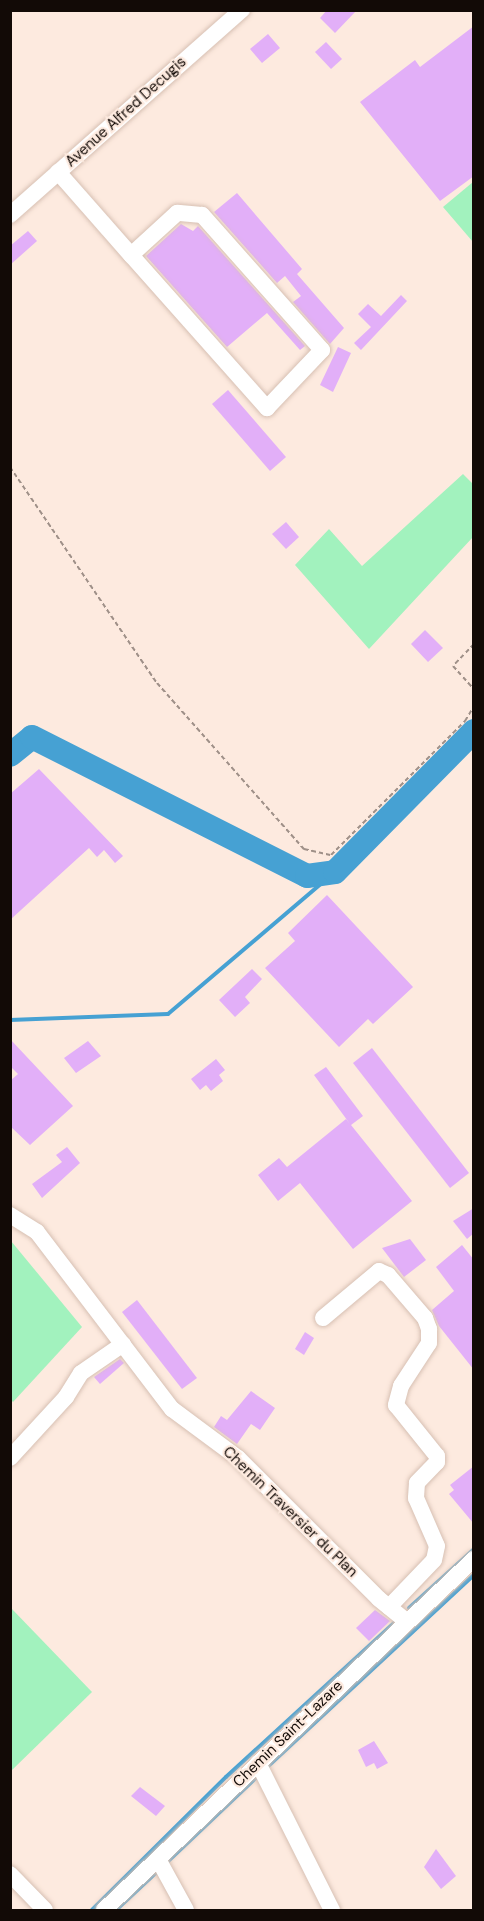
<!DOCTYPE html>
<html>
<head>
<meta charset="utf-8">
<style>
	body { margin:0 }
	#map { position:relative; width:484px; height:1921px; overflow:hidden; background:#fdeadf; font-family:"DM Sans",sans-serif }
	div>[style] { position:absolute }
	.green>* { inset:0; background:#a2f2be }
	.stream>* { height:4px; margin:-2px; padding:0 2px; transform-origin:2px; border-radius:2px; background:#46a1d3 }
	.river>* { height:24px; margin:-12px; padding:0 12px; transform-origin:12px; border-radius:12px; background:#46a1d3 }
	.building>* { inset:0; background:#e2aff8 }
	.path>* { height:2px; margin-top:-1px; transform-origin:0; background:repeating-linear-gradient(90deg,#9f9088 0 4.5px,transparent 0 7.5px) }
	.roads { filter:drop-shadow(0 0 2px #d7c0b3) drop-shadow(0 0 2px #d7c0b3) }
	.minor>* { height:16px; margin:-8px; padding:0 8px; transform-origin:8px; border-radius:8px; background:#fff }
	span { translate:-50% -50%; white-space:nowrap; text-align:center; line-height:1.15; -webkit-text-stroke:4.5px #fdeadf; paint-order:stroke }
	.street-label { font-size:15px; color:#120a06 }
	.frame { position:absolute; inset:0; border:12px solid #120a06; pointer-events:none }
</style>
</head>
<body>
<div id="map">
	<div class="green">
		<i style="clip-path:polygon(473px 182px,473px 242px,443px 207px)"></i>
		<i style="clip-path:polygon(463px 474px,473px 484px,473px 537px,369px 649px,295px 565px,329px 529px,362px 566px)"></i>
		<i style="clip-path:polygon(11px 1241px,82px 1327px,13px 1402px,10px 1399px)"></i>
		<i style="clip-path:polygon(11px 1608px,92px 1692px,11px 1771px)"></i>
	</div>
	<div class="stream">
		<i style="left:10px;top:1020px;width:158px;rotate:-2.2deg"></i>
		<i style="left:168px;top:1014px;width:219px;rotate:-40.4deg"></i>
		<i style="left:409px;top:1608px;width:88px;rotate:-42.2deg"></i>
		<i style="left:265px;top:1769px;width:285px;rotate:-42.9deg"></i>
		<i style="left:165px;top:1864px;width:131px;rotate:-43.5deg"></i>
		<i style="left:92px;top:1910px;width:189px;rotate:-44.8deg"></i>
		<i style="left:226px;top:1777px;width:228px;rotate:-42.5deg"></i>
		<i style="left:116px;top:1910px;width:60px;rotate:-43deg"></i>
	</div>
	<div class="river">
		<i style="left:10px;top:755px;width:28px;rotate:-39deg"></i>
		<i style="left:32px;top:737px;width:308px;rotate:26.8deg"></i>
		<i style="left:307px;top:876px;width:28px;rotate:-8deg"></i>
		<i style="left:335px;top:872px;width:198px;rotate:-45.4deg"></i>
	</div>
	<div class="building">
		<i style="clip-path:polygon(327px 10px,357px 10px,335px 33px,320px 18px)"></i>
		<i style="clip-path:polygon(474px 26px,474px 176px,440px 201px,360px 102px,415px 60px,420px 67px)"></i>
		<i style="clip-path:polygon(268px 34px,280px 48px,262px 63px,250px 49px)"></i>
		<i style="clip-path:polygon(326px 42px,342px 59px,331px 69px,315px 52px)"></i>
		<i style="clip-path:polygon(237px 193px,302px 269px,297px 274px,344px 328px,330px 344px,293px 302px,301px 296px,285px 276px,277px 283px,214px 212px)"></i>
		<i style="clip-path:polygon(181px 224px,193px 231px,198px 226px,305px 346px,300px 350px,267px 313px,227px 347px,146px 256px)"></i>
		<i style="clip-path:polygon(28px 231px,37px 241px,10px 265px,10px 246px)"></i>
		<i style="clip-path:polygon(401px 295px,407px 301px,361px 350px,354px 343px,371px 327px,358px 314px,368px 304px,381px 316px)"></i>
		<i style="clip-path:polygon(338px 347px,351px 353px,333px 392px,320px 385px)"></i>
		<i style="clip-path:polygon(228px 390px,286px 457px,270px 471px,212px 404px)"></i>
		<i style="clip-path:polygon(286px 522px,299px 537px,286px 549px,272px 534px)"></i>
		<i style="clip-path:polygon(425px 630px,443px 648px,428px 662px,411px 644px)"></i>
		<i style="clip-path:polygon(39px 769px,123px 856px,115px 863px,104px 850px,97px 857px,89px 848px,10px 920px,10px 794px)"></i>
		<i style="clip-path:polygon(327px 895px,413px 987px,373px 1024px,368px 1019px,339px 1047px,265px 968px,295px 941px,288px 933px)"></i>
		<i style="clip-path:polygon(252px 969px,262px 979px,245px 997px,250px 1003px,235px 1017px,219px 1000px)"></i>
		<i style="clip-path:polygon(10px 1039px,73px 1106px,30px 1145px,10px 1126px,10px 1081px,18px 1074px,10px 1066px)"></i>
		<i style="clip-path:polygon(88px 1041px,101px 1056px,76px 1073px,64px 1058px)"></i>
		<i style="clip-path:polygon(372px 1048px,469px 1173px,450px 1188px,353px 1063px)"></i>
		<i style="clip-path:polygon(216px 1059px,225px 1070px,219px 1075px,223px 1081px,211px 1091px,206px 1085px,200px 1090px,191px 1079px)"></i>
		<i style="clip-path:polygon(326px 1067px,363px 1116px,351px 1125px,412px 1201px,353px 1249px,300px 1183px,278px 1201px,258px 1175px,279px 1158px,287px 1167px,346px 1119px,350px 1124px,314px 1075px)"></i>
		<i style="clip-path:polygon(67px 1147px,80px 1163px,42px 1198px,32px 1184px,62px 1162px,56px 1155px)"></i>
		<i style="clip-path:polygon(474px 1208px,474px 1233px,467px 1239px,453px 1221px)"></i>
		<i style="clip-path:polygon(410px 1239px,426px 1260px,404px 1277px,382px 1248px)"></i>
		<i style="clip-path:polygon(462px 1245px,474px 1260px,474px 1370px,439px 1326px,432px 1310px,454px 1291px,436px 1267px)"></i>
		<i style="clip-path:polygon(137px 1300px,197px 1378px,182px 1389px,122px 1312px)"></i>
		<i style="clip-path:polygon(305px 1332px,314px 1338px,304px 1355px,295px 1349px)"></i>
		<i style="clip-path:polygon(120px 1359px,124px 1363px,100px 1384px,94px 1377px)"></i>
		<i style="clip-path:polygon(251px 1391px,275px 1408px,260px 1430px,251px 1424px,237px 1444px,214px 1427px,221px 1416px,227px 1420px)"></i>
		<i style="clip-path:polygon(474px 1466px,474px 1524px,449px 1494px,454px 1490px,450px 1485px)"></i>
		<i style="clip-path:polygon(375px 1610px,390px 1621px,369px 1641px,356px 1628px)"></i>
		<i style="clip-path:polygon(374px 1741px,388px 1763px,377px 1769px,374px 1763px,366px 1767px,358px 1750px)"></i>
		<i style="clip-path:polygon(140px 1787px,165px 1806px,156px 1816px,131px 1796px)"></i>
		<i style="clip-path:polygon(436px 1849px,456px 1876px,441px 1889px,424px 1867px)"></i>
	</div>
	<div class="path">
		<i style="left:10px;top:467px;width:261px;rotate:55.8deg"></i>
		<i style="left:157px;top:683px;width:222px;rotate:48.5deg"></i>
		<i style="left:304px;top:849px;width:28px;rotate:13deg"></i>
		<i style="left:331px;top:855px;width:190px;rotate:-45deg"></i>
		<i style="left:465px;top:721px;width:17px;rotate:-59deg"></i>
		<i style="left:474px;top:644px;width:30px;rotate:134deg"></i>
		<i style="left:453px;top:666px;width:31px;rotate:48deg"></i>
	</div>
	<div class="roads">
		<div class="minor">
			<i style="left:58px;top:172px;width:111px;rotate:48.7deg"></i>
			<i style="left:131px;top:255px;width:205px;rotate:48.4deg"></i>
			<i style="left:267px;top:408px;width:80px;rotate:-46.5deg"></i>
			<i style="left:322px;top:350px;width:181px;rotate:-131.6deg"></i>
			<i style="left:202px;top:215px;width:25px;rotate:-175deg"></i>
			<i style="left:177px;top:213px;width:62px;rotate:137.6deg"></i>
			<i style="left:10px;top:215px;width:310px;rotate:-41.5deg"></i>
			<i style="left:10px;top:1215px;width:32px;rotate:32deg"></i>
			<i style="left:37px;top:1232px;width:223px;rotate:52.7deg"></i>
			<i style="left:172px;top:1409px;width:82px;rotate:36.6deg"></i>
			<i style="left:238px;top:1458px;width:199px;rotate:45deg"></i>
			<i style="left:379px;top:1599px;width:35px;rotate:39deg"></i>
			<i style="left:323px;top:1318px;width:73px;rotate:-40deg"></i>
			<i style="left:379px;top:1271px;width:10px;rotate:24deg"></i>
			<i style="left:388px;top:1275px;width:57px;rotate:49.3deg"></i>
			<i style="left:425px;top:1318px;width:12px;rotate:70deg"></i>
			<i style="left:429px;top:1329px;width:14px;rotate:90deg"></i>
			<i style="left:429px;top:1343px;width:51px;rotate:123.1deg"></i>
			<i style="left:401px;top:1386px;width:20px;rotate:105deg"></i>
			<i style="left:396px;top:1405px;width:65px;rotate:51.2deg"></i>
			<i style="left:437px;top:1456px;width:6px;rotate:90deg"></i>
			<i style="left:437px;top:1462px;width:29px;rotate:134deg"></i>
			<i style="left:417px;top:1483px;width:15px;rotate:94deg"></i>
			<i style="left:416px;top:1498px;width:52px;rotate:66.4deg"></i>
			<i style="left:437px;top:1546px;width:14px;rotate:102deg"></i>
			<i style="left:434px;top:1560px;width:65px;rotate:133.8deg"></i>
			<i style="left:10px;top:1458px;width:83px;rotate:-47.4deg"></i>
			<i style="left:66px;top:1397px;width:28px;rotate:-58deg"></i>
			<i style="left:81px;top:1373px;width:51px;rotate:-34.6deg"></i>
			<i style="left:258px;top:1763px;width:165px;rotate:63.3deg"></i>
			<i style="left:158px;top:1859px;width:58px;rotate:61.2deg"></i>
			<i style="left:10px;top:1874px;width:50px;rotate:45.8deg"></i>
			<i style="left:104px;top:1910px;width:510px;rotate:-43.49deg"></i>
		</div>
	</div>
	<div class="street-label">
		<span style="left:126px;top:112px;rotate:-42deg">Avenue Alfred Decugis</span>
		<span style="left:290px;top:1512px;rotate:44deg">Chemin Traversier du Plan</span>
		<span style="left:288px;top:1734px;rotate:-44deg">Chemin Saint-Lazare</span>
	</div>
	<div class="frame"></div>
</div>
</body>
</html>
